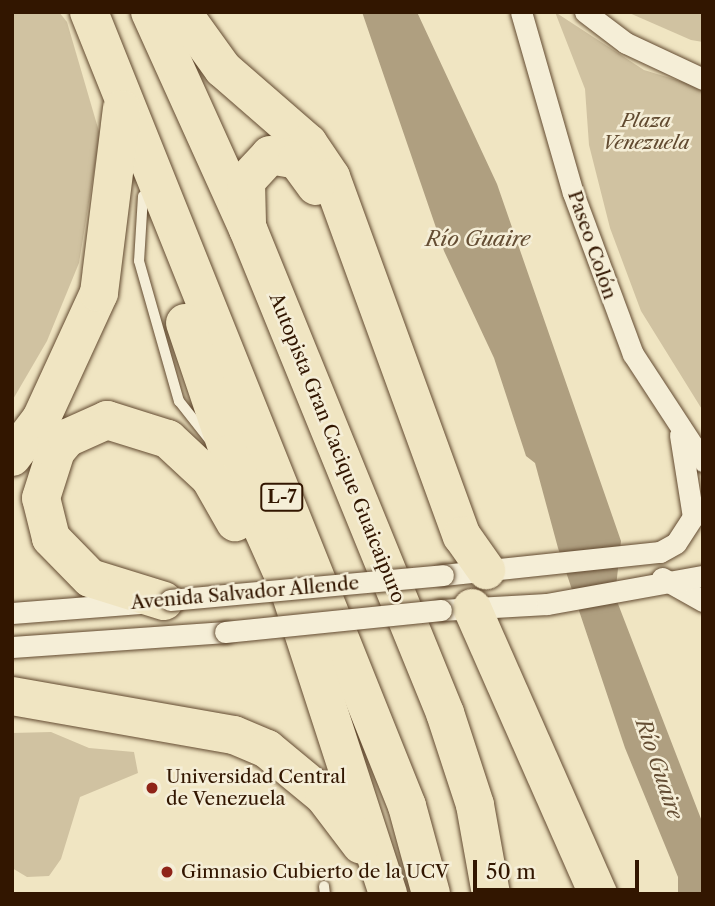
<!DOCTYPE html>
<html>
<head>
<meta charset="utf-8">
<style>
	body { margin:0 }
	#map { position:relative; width:715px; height:906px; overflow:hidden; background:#f0e5c2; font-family:"Libre Caslon Text",serif }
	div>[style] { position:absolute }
	.green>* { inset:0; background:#d0c2a1 }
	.water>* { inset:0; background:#af9f80 }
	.roads { filter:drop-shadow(0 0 2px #624a30) drop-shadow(0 0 2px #624a30) }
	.service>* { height:10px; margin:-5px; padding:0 5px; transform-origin:5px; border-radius:5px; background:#f5eed7 }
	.minor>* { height:21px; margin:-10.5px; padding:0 10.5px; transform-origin:10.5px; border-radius:10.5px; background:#f5eed7 }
	.motorway>* { height:38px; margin:-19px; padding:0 19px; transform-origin:19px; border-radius:19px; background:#f0e5c2 }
	.bridges { filter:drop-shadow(0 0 2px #624a30) drop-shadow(0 0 2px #624a30) }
	.minor-bridge>* { height:21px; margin:-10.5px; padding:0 10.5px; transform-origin:10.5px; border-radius:10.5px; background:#f5eed7 }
	.dots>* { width:19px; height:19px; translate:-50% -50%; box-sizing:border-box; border:4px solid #f5eed7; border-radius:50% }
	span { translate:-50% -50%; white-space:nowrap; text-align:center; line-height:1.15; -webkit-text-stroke:5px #f5eed7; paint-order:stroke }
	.shield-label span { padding:2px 5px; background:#f5eed7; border:2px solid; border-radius:5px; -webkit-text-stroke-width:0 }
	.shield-label { font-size:18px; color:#321600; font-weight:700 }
	.park-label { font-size:19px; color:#614a30; font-style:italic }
	.street-label { font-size:19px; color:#321600 }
	.poi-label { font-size:19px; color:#321600 }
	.left { translate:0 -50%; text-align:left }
	.water-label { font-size:21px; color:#644d33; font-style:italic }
	.frame { position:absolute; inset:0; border:14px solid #321600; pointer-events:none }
	.scale { position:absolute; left:473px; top:860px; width:166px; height:32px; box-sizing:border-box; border:4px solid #321600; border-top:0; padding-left:9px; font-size:21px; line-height:24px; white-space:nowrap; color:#321600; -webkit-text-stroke:5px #f5eed7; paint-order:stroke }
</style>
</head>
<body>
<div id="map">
	<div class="green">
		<i style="clip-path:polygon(12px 12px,59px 12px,67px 22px,100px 135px,79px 263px,47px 341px,12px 401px)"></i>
		<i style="clip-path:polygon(555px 12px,644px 70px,703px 88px,703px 411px,641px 311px,610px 228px,589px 145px,585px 89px)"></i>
		<i style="clip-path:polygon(627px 12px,703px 12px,703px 42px,691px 40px)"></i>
		<i style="clip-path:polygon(51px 732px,89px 748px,134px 752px,138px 773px,80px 797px,61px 859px,49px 876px,27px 877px,12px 868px,12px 733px)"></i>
	</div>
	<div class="water">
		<i style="clip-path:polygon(362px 12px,417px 12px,497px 184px,621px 541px,615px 596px,703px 824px,703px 894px,678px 894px,678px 877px,625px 748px,558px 548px,535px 463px,526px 456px,494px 358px,444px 251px)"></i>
	</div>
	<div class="roads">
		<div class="service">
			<i style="left:143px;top:196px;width:65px;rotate:93.5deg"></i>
			<i style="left:139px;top:261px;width:146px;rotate:74.1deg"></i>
			<i style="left:179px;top:401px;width:48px;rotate:51.7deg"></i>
			<i style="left:324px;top:886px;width:8px;rotate:83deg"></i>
		</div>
		<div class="minor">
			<i style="left:521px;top:12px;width:188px;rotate:74deg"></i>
			<i style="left:573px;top:193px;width:172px;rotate:69.6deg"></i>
			<i style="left:633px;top:354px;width:128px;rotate:56.8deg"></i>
			<i style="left:585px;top:12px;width:51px;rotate:37.1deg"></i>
			<i style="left:626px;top:43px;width:85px;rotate:25.1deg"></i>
			<i style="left:443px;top:575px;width:218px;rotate:-6.1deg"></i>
			<i style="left:660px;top:552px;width:18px;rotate:-29deg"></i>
			<i style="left:676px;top:543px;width:31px;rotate:-57deg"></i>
			<i style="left:693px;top:517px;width:83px;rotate:-99deg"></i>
			<i style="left:662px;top:578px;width:47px;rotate:29.3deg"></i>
			<i style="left:441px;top:610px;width:106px;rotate:-3.2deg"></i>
			<i style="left:547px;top:604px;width:158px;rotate:-10.2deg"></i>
			<i style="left:12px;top:613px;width:128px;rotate:-4.5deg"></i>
			<i style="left:12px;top:647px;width:214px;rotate:-4deg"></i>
		</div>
		<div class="motorway">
			<i style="left:89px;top:12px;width:855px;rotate:68.17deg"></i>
			<i style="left:407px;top:806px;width:91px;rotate:74.7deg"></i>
			<i style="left:150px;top:12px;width:238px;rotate:65.7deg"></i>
			<i style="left:248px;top:229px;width:523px;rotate:67.85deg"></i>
			<i style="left:445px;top:713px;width:97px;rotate:71.9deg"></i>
			<i style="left:475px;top:805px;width:90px;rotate:79.8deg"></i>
			<i style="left:182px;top:12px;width:70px;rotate:54.3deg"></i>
			<i style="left:223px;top:69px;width:113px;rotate:41deg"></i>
			<i style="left:308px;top:143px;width:41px;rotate:55.9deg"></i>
			<i style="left:331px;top:177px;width:382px;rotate:70deg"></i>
			<i style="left:462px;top:536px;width:42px;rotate:54.8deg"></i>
			<i style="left:247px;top:223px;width:42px;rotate:-91.4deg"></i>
			<i style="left:246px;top:181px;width:35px;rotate:-47deg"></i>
			<i style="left:270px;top:155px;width:27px;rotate:10deg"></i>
			<i style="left:297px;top:160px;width:32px;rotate:54deg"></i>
			<i style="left:185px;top:323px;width:138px;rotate:71.4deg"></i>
			<i style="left:229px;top:454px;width:145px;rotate:65.9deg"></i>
			<i style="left:288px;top:586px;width:324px;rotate:72deg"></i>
			<i style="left:12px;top:457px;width:48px;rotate:-52.7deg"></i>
			<i style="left:41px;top:419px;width:139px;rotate:-65.3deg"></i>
			<i style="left:99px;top:293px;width:185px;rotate:-82.9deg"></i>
			<i style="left:164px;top:601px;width:77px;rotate:-162.7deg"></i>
			<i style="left:90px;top:578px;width:56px;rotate:-134.3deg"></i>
			<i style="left:51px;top:538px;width:41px;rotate:-104deg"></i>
			<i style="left:41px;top:498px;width:49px;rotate:-72.3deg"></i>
			<i style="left:56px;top:451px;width:17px;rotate:-50deg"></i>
			<i style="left:67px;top:438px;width:44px;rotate:-24.2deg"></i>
			<i style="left:107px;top:420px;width:64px;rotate:17.3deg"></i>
			<i style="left:168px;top:439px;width:57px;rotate:42.9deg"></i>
			<i style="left:210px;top:478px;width:51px;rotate:60.4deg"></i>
			<i style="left:472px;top:608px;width:313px;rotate:66.2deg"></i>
			<i style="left:12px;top:696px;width:225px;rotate:10deg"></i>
			<i style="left:234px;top:735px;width:36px;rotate:23deg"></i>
			<i style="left:267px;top:749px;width:74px;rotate:39.5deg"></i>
			<i style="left:324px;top:796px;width:61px;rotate:52.9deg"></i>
		</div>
	</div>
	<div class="bridges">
		<div class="minor-bridge">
			<i style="left:170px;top:600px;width:274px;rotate:-5.2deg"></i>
			<i style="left:225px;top:632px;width:217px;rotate:-5.8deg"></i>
		</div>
	</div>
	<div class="dots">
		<i style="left:152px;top:788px;background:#8f2418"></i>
		<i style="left:167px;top:872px;background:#8f2418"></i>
	</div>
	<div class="shield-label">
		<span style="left:282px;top:497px">L-7</span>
	</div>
	<div class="park-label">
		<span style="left:646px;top:132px">Plaza<br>Venezuela</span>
	</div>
	<div class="street-label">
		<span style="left:592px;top:245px;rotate:71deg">Paseo Colón</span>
		<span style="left:337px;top:448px;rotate:68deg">Autopista Gran Cacique Guaicaipuro</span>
		<span style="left:245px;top:593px;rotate:-5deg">Avenida Salvador Allende</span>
	</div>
	<div class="poi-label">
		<span class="left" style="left:166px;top:788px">Universidad Central<br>de Venezuela</span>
		<span class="left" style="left:181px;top:872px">Gimnasio Cubierto de la UCV</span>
	</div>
	<div class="water-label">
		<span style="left:478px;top:239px">Río Guaire</span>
		<span style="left:659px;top:769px;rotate:71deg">Río Guaire</span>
	</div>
	<div class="frame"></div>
	<div class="scale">50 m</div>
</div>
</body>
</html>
